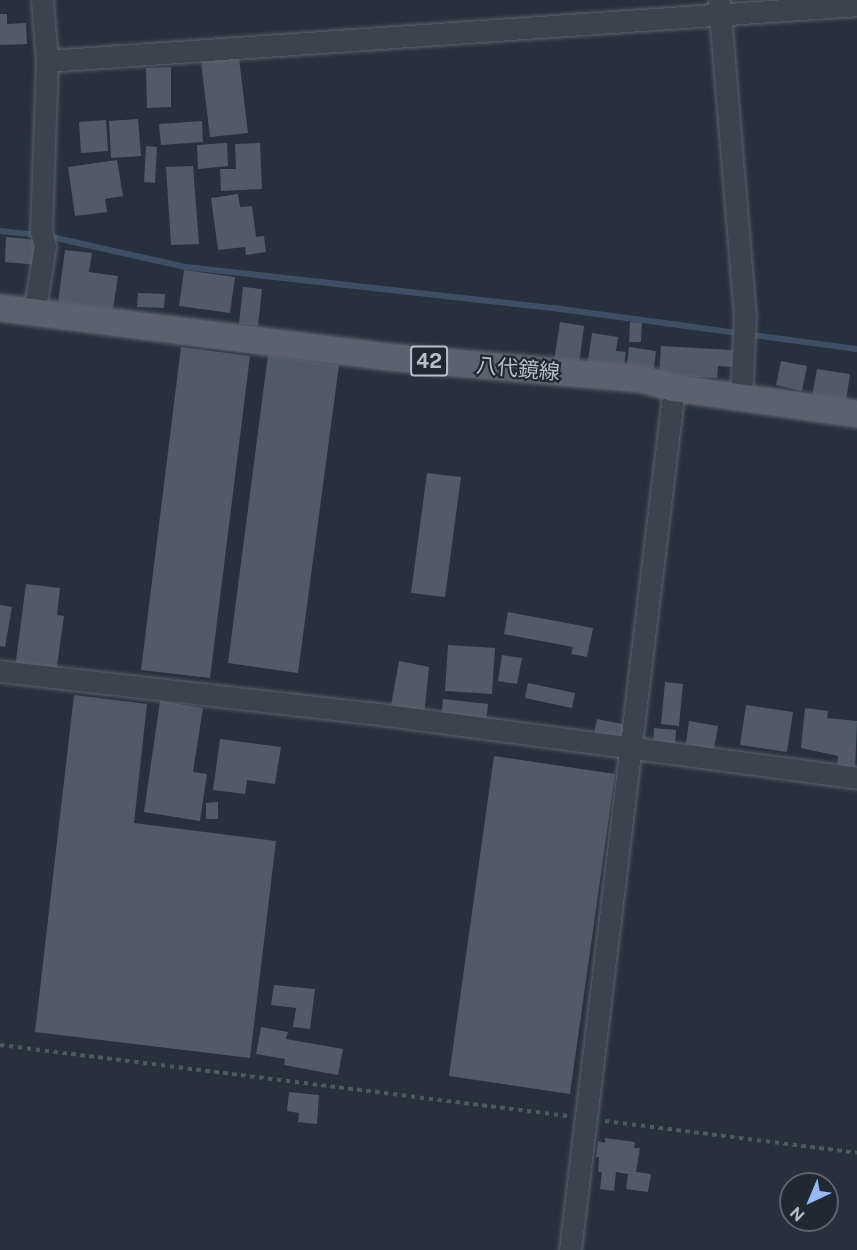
<!DOCTYPE html>
<html>
<head>
<meta charset="utf-8">
<style>
	body { margin:0 }
	#map { position:relative; width:857px; height:1250px; overflow:hidden; background:#27313e; font-family:"Public Sans","Noto Sans JP",sans-serif }
	div>[style] { position:absolute }
	.stream>* { height:6px; margin:-3px; padding:0 3px; transform-origin:3px; border-radius:3px; background:#3e4f65 }
	.building>* { inset:0; background:#505a68 }
	.path>* { height:4px; margin-top:-2px; transform-origin:0; background:repeating-linear-gradient(90deg,#495b5e 0 4.5px,transparent 0 9px) }
	.roads { filter:drop-shadow(0 0 2px #59616c) drop-shadow(0 0 2px #59616c) }
	.minor>* { height:21px; margin:-10.5px; padding:0 10.5px; transform-origin:10.5px; border-radius:10.5px; background:#3b434e }
	.major>* { height:26px; margin:-13px; padding:0 13px; transform-origin:13px; border-radius:13px; background:#59626e }
	span { translate:-50% -50%; white-space:nowrap; text-align:center; line-height:1.15; -webkit-text-stroke:4.5px #202833; paint-order:stroke }
	.shield-label span { padding:2px 4px; background:#202833; border:2px solid; border-radius:4px; -webkit-text-stroke-width:0 }
	.shield-label { font-size:20px; color:#b7bec9; font-weight:700 }
	.street-label { font-size:21px; color:#b7bec9 }
	.north { position:absolute; left:779px; top:1172px; width:60px; height:60px; box-sizing:border-box; background:#202833; border:2px solid #5c646f; border-radius:50%; rotate:224deg; font-size:16px; font-weight:700; line-height:24px; text-align:center; color:#b7bec9 }
	.north::after { content:''; display:block; margin:auto; width:21px; height:27px; background:#95b9f0; clip-path:polygon(50% 0,100% 100%,50% 72%,0 100%) }
</style>
</head>
<body>
<div id="map">
	<div class="stream">
		<i style="left:0;top:231px;width:37px;rotate:6deg"></i>
		<i style="left:47px;top:236px;width:142px;rotate:12.6deg"></i>
		<i style="left:186px;top:267px;width:369px;rotate:6.4deg"></i>
		<i style="left:553px;top:308px;width:307px;rotate:7.7deg"></i>
	</div>
	<div class="building">
		<i style="clip-path:polygon(0 14px,7px 14px,7px 24px,26px 23px,27px 44px,0 45px)"></i>
		<i style="clip-path:polygon(239px 58px,248px 133px,210px 137px,201px 62px)"></i>
		<i style="clip-path:polygon(171px 67px,171px 107px,147px 108px,146px 68px)"></i>
		<i style="clip-path:polygon(138px 119px,141px 156px,111px 158px,109px 121px)"></i>
		<i style="clip-path:polygon(106px 120px,108px 151px,81px 153px,79px 122px)"></i>
		<i style="clip-path:polygon(202px 121px,203px 142px,161px 145px,159px 124px)"></i>
		<i style="clip-path:polygon(227px 143px,228px 166px,198px 169px,197px 145px)"></i>
		<i style="clip-path:polygon(260px 143px,262px 189px,221px 191px,220px 169px,236px 169px,235px 144px)"></i>
		<i style="clip-path:polygon(146px 146px,157px 147px,155px 183px,144px 182px)"></i>
		<i style="clip-path:polygon(117px 160px,123px 196px,105px 199px,107px 212px,75px 216px,68px 167px)"></i>
		<i style="clip-path:polygon(193px 166px,199px 244px,171px 245px,166px 167px)"></i>
		<i style="clip-path:polygon(238px 194px,240px 207px,252px 206px,256px 237px,264px 236px,266px 252px,246px 255px,245px 247px,218px 250px,211px 198px)"></i>
		<i style="clip-path:polygon(6px 237px,39px 240px,38px 265px,5px 262px)"></i>
		<i style="clip-path:polygon(65px 250px,92px 253px,89px 272px,118px 276px,113px 309px,58px 302px)"></i>
		<i style="clip-path:polygon(184px 270px,235px 277px,230px 313px,179px 306px)"></i>
		<i style="clip-path:polygon(243px 287px,262px 289px,258px 326px,239px 324px)"></i>
		<i style="clip-path:polygon(138px 293px,165px 294px,164px 308px,137px 307px)"></i>
		<i style="clip-path:polygon(560px 322px,584px 326px,579px 365px,554px 361px)"></i>
		<i style="clip-path:polygon(630px 322px,642px 323px,641px 342px,629px 342px)"></i>
		<i style="clip-path:polygon(592px 333px,618px 337px,616px 351px,626px 352px,623px 372px,587px 367px)"></i>
		<i style="clip-path:polygon(661px 346px,733px 350px,732px 367px,718px 366px,717px 378px,659px 375px)"></i>
		<i style="clip-path:polygon(181px 347px,250px 356px,210px 678px,141px 670px)"></i>
		<i style="clip-path:polygon(629px 347px,656px 351px,653px 376px,626px 373px)"></i>
		<i style="clip-path:polygon(268px 355px,339px 365px,298px 673px,228px 663px)"></i>
		<i style="clip-path:polygon(781px 361px,807px 366px,802px 391px,776px 385px)"></i>
		<i style="clip-path:polygon(817px 369px,850px 374px,846px 401px,812px 396px)"></i>
		<i style="clip-path:polygon(427px 473px,461px 477px,445px 597px,411px 593px)"></i>
		<i style="clip-path:polygon(26px 584px,60px 588px,57px 615px,64px 616px,56px 673px,15px 668px)"></i>
		<i style="clip-path:polygon(0 605px,12px 607px,5px 647px,0 646px)"></i>
		<i style="clip-path:polygon(508px 612px,593px 628px,587px 657px,571px 654px,573px 647px,504px 634px)"></i>
		<i style="clip-path:polygon(448px 645px,495px 648px,492px 694px,445px 691px)"></i>
		<i style="clip-path:polygon(502px 655px,522px 658px,517px 684px,498px 681px)"></i>
		<i style="clip-path:polygon(399px 661px,429px 667px,424px 717px,390px 711px)"></i>
		<i style="clip-path:polygon(665px 682px,683px 684px,679px 726px,661px 724px)"></i>
		<i style="clip-path:polygon(528px 683px,575px 693px,572px 708px,525px 698px)"></i>
		<i style="clip-path:polygon(74px 695px,147px 704px,134px 823px,276px 841px,250px 1058px,35px 1032px)"></i>
		<i style="clip-path:polygon(443px 699px,488px 704px,486px 725px,441px 721px)"></i>
		<i style="clip-path:polygon(160px 701px,203px 708px,193px 772px,207px 774px,200px 821px,144px 812px)"></i>
		<i style="clip-path:polygon(746px 705px,793px 712px,787px 752px,740px 745px)"></i>
		<i style="clip-path:polygon(805px 708px,828px 711px,827px 718px,857px 721px,855px 771px,837px 769px,838px 756px,801px 748px)"></i>
		<i style="clip-path:polygon(597px 719px,632px 726px,629px 741px,594px 734px)"></i>
		<i style="clip-path:polygon(689px 721px,718px 726px,714px 749px,686px 744px)"></i>
		<i style="clip-path:polygon(654px 728px,676px 730px,675px 745px,653px 743px)"></i>
		<i style="clip-path:polygon(220px 739px,281px 747px,275px 784px,247px 780px,245px 794px,213px 790px)"></i>
		<i style="clip-path:polygon(494px 756px,615px 774px,570px 1094px,449px 1076px)"></i>
		<i style="clip-path:polygon(218px 802px,218px 819px,206px 819px,206px 803px)"></i>
		<i style="clip-path:polygon(274px 985px,315px 989px,310px 1029px,293px 1027px,296px 1008px,271px 1005px)"></i>
		<i style="clip-path:polygon(261px 1027px,288px 1032px,286px 1039px,343px 1049px,338px 1075px,284px 1065px,285px 1059px,256px 1054px)"></i>
		<i style="clip-path:polygon(289px 1092px,319px 1095px,317px 1124px,298px 1122px,299px 1113px,287px 1111px)"></i>
		<i style="clip-path:polygon(605px 1138px,635px 1142px,634px 1148px,640px 1148px,636px 1172px,651px 1174px,648px 1192px,626px 1189px,628px 1174px,616px 1172px,614px 1191px,600px 1189px,602px 1172px,598px 1172px,599px 1157px,596px 1157px,598px 1141px,605px 1143px)"></i>
	</div>
	<div class="path">
		<i style="left:0;top:1045px;width:572px;rotate:7.13deg"></i>
		<i style="left:605px;top:1121px;width:254px;rotate:7.2deg"></i>
	</div>
	<div class="roads">
		<div class="minor">
			<i style="left:719px;top:1px;width:314px;rotate:85.3deg"></i>
			<i style="left:745px;top:314px;width:84px;rotate:92.7deg"></i>
			<i style="left:47px;top:61px;width:812px;rotate:-3.95deg"></i>
			<i style="left:34px;top:313px;width:68px;rotate:-80.7deg"></i>
			<i style="left:45px;top:246px;width:16px;rotate:-105deg"></i>
			<i style="left:41px;top:231px;width:170px;rotate:-88deg"></i>
			<i style="left:47px;top:61px;width:61px;rotate:-94.7deg"></i>
			<i style="left:0;top:671px;width:373px;rotate:6.5deg"></i>
			<i style="left:371px;top:713px;width:490px;rotate:7.6deg"></i>
			<i style="left:570px;top:1250px;width:868px;rotate:-83.12deg"></i>
		</div>
		<div class="major">
			<i style="left:0;top:308px;width:389px;rotate:7.2deg"></i>
			<i style="left:386px;top:357px;width:257px;rotate:4.9deg"></i>
			<i style="left:642px;top:379px;width:33px;rotate:16deg"></i>
			<i style="left:674px;top:388px;width:185px;rotate:8.1deg"></i>
		</div>
	</div>
	<div class="shield-label">
		<span style="left:429px;top:361px">42</span>
	</div>
	<div class="street-label">
		<span style="left:518px;top:369px;rotate:5deg">八代鏡線</span>
	</div>
	<div class="north">N</div>
</div>
</body>
</html>
